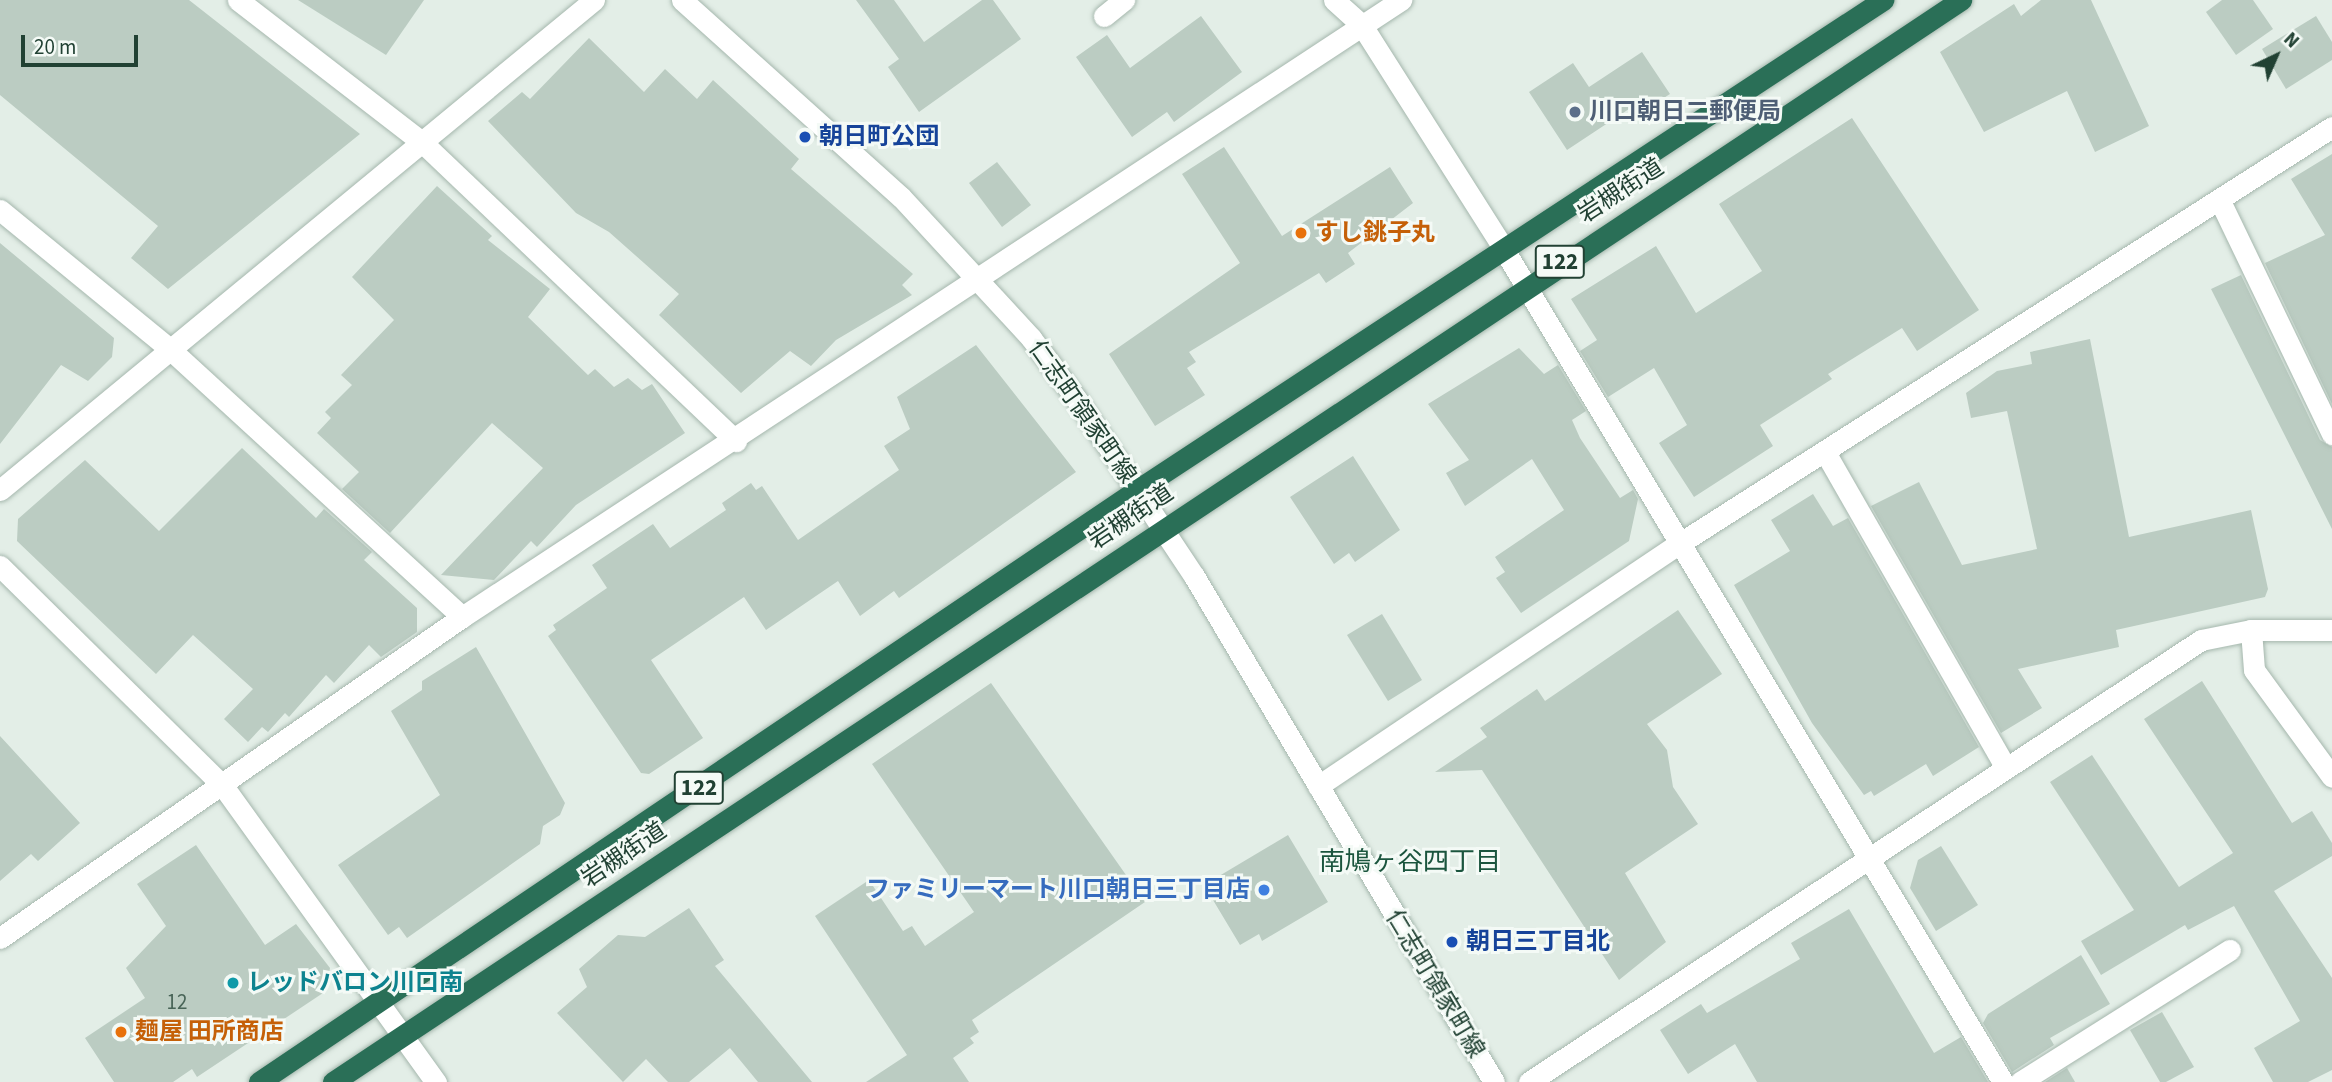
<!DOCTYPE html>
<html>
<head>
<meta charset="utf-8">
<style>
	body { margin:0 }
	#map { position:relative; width:2332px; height:1082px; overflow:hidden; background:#e3eee7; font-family:"Source Sans 3","Noto Sans JP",sans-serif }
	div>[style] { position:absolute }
	.building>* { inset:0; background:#bbccc2 }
	.roads { filter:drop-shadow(0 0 2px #a5b7ad) drop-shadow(0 0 2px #a5b7ad) }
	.lane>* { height:21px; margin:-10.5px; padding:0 10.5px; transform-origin:10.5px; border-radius:10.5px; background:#fff }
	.street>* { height:21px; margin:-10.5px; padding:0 10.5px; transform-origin:10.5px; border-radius:10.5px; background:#fff }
	.secondary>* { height:21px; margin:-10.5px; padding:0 10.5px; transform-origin:10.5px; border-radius:10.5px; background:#fff }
	.highway>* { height:21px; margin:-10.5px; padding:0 10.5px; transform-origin:10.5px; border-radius:10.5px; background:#2a6f57 }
	.dots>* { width:19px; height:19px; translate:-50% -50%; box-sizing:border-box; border:4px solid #f4faf6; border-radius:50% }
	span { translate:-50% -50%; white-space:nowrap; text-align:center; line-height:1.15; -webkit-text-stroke:6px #f4faf6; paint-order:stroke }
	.number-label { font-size:21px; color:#486457 }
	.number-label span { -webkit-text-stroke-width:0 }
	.shield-label span { padding:2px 5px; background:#f4faf6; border:2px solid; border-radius:5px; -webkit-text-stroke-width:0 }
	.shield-label { font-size:23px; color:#214133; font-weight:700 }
	.service-label { font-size:24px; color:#4e5e75; font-weight:700 }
	.left { translate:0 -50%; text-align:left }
	.transit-label { font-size:24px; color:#164399; font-weight:700 }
	.street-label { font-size:24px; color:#214133 }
	.food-label { font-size:24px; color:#c56008; font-weight:700 }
	.shop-label { font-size:24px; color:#366cbe; font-weight:700 }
	.right { translate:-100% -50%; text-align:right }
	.culture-label { font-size:24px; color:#0d838f; font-weight:700 }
	.neighbourhood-label { font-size:26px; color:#1b553e }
	.north { position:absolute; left:2241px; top:21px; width:70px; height:70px; -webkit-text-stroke:5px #f4faf6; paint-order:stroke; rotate:44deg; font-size:19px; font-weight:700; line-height:28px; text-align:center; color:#214133 }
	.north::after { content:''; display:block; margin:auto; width:24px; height:32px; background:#214133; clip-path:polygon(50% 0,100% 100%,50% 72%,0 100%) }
	.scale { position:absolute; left:21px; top:35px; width:117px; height:32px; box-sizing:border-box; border:4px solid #214133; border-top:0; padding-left:9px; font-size:21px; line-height:24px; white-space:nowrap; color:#214133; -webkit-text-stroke:5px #f4faf6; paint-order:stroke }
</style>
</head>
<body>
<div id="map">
	<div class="building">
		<i style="clip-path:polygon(0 0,189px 0,360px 134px,168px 289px,131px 258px,158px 226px,0 95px)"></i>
		<i style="clip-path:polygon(298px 0,424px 0,386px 55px)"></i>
		<i style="clip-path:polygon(856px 0,894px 0,924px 42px,982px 0,993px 0,1021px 39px,919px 112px,888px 67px,899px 59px)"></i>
		<i style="clip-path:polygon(2041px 0,2091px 0,2149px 126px,2095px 152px,2067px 91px,1984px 132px,1940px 52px,2014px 4px,2021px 16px)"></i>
		<i style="clip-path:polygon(2222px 0,2253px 0,2273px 29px,2236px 55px,2206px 12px)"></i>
		<i style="clip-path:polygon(1201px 16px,1242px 72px,1174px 122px,1167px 112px,1132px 137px,1076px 57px,1107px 35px,1130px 68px)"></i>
		<i style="clip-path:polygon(2316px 16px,2332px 42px,2332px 60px,2286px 89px,2262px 49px)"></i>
		<i style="clip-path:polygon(589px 38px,644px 92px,665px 69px,697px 99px,713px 80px,799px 159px,791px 169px,913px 274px,902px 285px,912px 295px,836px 340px,811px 366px,790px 351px,741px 393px,659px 315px,679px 294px,609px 232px,576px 213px,488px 121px,522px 92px,530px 99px)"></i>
		<i style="clip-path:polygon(1642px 52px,1670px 94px,1637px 115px,1632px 107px,1567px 150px,1529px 92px,1573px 63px,1589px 87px)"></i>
		<i style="clip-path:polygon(1852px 118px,1979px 310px,1917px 351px,1902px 328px,1828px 374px,1832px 379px,1760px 425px,1773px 446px,1694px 497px,1659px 443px,1687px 425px,1654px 368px,1608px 397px,1580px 351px,1597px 340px,1571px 299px,1656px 246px,1696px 313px,1762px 271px,1719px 204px)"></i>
		<i style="clip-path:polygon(1224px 147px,1282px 236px,1390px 167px,1413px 203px,1348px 253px,1355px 264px,1326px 283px,1319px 273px,1189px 352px,1196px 362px,1187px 368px,1205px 395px,1155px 426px,1109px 354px,1240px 263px,1182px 174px)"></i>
		<i style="clip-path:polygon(2332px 154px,2332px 404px,2265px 263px,2325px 235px,2291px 179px)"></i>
		<i style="clip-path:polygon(997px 162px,1031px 205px,1002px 227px,969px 183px)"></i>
		<i style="clip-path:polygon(437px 186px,492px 236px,488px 240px,550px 289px,528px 317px,588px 375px,595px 369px,614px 387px,628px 378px,642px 390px,652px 384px,685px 433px,576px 505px,537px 547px,531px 541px,494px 580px,441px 575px,543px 468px,492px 423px,390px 533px,342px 489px,359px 472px,317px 433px,331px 418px,325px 412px,352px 385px,341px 375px,394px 320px,352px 277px)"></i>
		<i style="clip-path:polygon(0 243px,114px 338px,112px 357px,88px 381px,61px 365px,0 444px)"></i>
		<i style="clip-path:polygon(2241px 275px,2320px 440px,2332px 447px,2332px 529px,2211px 289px)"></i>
		<i style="clip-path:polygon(2090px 339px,2129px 537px,2251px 510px,2268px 589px,2265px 597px,2116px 630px,2119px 647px,2018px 669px,2042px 708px,2001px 733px,1871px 506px,1919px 482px,1962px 565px,2037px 549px,2007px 411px,1971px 418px,1966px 393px,1997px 371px,2032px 364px,2030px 352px)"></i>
		<i style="clip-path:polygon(976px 345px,1076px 472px,899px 598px,894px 591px,860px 616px,838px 581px,766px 630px,744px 597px,651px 660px,703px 738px,649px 774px,641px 773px,548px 636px,556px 630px,553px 625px,607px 588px,592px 565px,653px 524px,670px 548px,726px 510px,722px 503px,751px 483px,756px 490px,762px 486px,798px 540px,899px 470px,884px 446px,910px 429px,897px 397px)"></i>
		<i style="clip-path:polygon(1519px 348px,1544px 374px,1558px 365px,1586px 411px,1572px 420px,1580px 438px,1620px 498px,1633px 490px,1638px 499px,1629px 541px,1521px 613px,1496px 578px,1505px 572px,1495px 557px,1564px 510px,1532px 459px,1465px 506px,1446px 473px,1469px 460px,1428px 404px)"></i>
		<i style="clip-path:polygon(242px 448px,316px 518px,324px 509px,372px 552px,364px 560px,417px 608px,417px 632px,381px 657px,369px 645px,334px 683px,326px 675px,289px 717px,285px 713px,268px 732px,262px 727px,248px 742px,224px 719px,253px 689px,193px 635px,156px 674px,17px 541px,18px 519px,85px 460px,159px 531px)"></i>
		<i style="clip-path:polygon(1353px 456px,1400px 530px,1355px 562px,1349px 553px,1334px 564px,1290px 497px)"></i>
		<i style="clip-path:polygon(1813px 494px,1833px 526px,1848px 518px,1979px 747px,1933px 776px,1926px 764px,1874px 796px,1871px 791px,1864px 795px,1812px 723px,1734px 585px,1790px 551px,1771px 520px)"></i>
		<i style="clip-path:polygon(1678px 610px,1722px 674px,1647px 724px,1667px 750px,1673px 787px,1698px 824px,1625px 873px,1666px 942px,1619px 980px,1482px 770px,1435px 772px,1487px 737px,1480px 728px,1537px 689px,1545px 701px)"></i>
		<i style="clip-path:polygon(1382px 614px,1422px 680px,1388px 701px,1347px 635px)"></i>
		<i style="clip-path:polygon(476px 647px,565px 803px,560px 815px,543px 826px,540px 844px,407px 938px,399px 927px,388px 935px,338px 865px,440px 795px,391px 711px,422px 690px,422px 681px)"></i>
		<i style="clip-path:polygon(2202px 681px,2292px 823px,2312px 811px,2332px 843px,2332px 856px,2274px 891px,2332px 978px,2332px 1070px,2308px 1082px,2273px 1082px,2254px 1048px,2300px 1021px,2234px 906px,2188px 930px,2185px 925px,2101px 975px,2081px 941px,2134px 910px,2050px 782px,2092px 755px,2179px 887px,2233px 853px,2144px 719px)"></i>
		<i style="clip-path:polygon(991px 683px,1145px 902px,972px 1020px,979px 1032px,970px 1038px,974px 1043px,953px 1058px,969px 1082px,866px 1082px,907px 1055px,815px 916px,869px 880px,903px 931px,912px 926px,925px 946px,974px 912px,872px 764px)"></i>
		<i style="clip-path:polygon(0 736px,80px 823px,38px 861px,31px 854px,0 881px)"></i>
		<i style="clip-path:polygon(1288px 835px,1328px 902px,1262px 941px,1259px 934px,1240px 945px,1204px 885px)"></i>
		<i style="clip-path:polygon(196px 845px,265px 945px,296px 924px,330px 968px,326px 991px,197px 1077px,192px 1069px,173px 1082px,114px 1082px,85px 1038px,145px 998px,126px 968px,166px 926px,137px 884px)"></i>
		<i style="clip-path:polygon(1941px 846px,1978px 905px,1936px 931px,1910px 888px,1918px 860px)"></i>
		<i style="clip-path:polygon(689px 908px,724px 960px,715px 966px,812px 1082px,758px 1082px,730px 1048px,689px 1082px,668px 1082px,646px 1059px,623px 1082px,557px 1013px,587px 987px,579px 969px,618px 935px,645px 937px)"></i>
		<i style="clip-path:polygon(1849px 909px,1934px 1053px,1961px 1037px,1988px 1082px,1757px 1082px,1735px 1044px,1688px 1074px,1660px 1030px,1701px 1004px,1707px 1013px,1800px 959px,1791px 943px)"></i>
		<i style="clip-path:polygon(2081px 955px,2110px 1004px,2050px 1038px,2054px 1045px,2012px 1072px,1983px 1023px,1988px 1014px)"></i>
		<i style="clip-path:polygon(2162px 1012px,2194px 1067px,2166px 1082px,2160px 1082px,2130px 1030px)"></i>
		<i style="clip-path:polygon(2067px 1068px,2075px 1082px,2045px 1082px)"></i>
	</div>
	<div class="roads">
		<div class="lane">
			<i style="left:1104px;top:16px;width:26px;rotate:-39deg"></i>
			<i style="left:2220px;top:201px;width:259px;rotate:64.3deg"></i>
			<i style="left:1825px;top:452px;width:364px;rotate:60.2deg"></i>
			<i style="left:2020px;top:1082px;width:248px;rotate:-32.2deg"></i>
		</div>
		<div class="street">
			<i style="left:238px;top:0;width:235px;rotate:37.7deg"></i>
			<i style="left:424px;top:144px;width:431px;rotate:43.6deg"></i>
			<i style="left:1334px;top:0;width:36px;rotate:42deg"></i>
			<i style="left:1361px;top:24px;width:265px;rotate:57.6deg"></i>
			<i style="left:1503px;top:248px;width:972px;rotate:59.06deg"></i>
			<i style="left:0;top:210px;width:221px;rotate:39.3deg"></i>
			<i style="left:171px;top:350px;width:395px;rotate:42.5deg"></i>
			<i style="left:2251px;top:630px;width:40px;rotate:85.7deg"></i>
			<i style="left:2254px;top:670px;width:132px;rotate:53.9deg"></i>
			<i style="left:1318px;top:786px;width:432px;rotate:-33.9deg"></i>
			<i style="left:1677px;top:545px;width:777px;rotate:-32.54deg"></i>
			<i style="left:0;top:938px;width:563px;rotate:-34.79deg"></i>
			<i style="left:462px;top:617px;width:1124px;rotate:-33.31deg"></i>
		</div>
		<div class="secondary">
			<i style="left:682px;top:0;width:295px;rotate:42deg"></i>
			<i style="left:901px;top:197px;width:192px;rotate:47.3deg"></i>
			<i style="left:1031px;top:338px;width:77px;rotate:53.4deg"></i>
			<i style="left:1077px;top:400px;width:211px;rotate:56.4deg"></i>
			<i style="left:1194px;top:576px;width:588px;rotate:59.34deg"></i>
			<i style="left:0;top:490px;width:770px;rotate:-39.52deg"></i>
			<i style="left:0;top:566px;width:313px;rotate:44.6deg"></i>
			<i style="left:223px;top:786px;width:365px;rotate:54.3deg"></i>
			<i style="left:1529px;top:1082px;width:804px;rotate:-33.33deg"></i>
			<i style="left:2201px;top:640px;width:51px;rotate:-11.3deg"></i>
			<i style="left:2251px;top:630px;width:81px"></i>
		</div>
		<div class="highway">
			<i style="left:259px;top:1082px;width:1059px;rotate:-33.99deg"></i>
			<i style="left:1137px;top:490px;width:893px;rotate:-33.3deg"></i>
			<i style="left:333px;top:1082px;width:1955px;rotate:-33.61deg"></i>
		</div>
	</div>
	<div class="dots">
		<i style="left:1575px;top:112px;background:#5c6f8a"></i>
		<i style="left:805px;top:137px;background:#1a4fb4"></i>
		<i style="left:1301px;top:233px;background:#e8710a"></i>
		<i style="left:1264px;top:890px;background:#3f7fe0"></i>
		<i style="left:1452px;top:942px;background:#1a4fb4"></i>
		<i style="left:233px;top:983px;background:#0f9aa8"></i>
		<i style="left:121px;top:1032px;background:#e8710a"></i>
	</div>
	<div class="number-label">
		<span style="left:177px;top:1002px">12</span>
	</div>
	<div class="shield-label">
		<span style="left:1560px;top:262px">122</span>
		<span style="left:699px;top:788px">122</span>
	</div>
	<div class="service-label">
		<span class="left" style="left:1589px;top:112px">川口朝日二郵便局</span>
	</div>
	<div class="transit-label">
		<span class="left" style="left:819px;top:137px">朝日町公団</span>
		<span class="left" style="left:1466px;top:942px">朝日三丁目北</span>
	</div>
	<div class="street-label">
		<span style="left:1621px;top:191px;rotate:-33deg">岩槻街道</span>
		<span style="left:1082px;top:412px;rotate:55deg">仁志町領家町線</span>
		<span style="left:1131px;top:517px;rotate:-34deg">岩槻街道</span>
		<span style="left:624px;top:855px;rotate:-34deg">岩槻街道</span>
		<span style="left:1435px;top:984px;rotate:59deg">仁志町領家町線</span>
	</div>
	<div class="food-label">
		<span class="left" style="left:1315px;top:233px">すし銚子丸</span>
		<span class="left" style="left:135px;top:1032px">麺屋 田所商店</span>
	</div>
	<div class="shop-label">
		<span class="right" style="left:1250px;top:890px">ファミリーマート川口朝日三丁目店</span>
	</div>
	<div class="culture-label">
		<span class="left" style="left:247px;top:983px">レッドバロン川口南</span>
	</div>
	<div class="neighbourhood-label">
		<span style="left:1410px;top:862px">南鳩ヶ谷四丁目</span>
	</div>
	<div class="north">N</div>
	<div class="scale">20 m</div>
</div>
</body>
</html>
